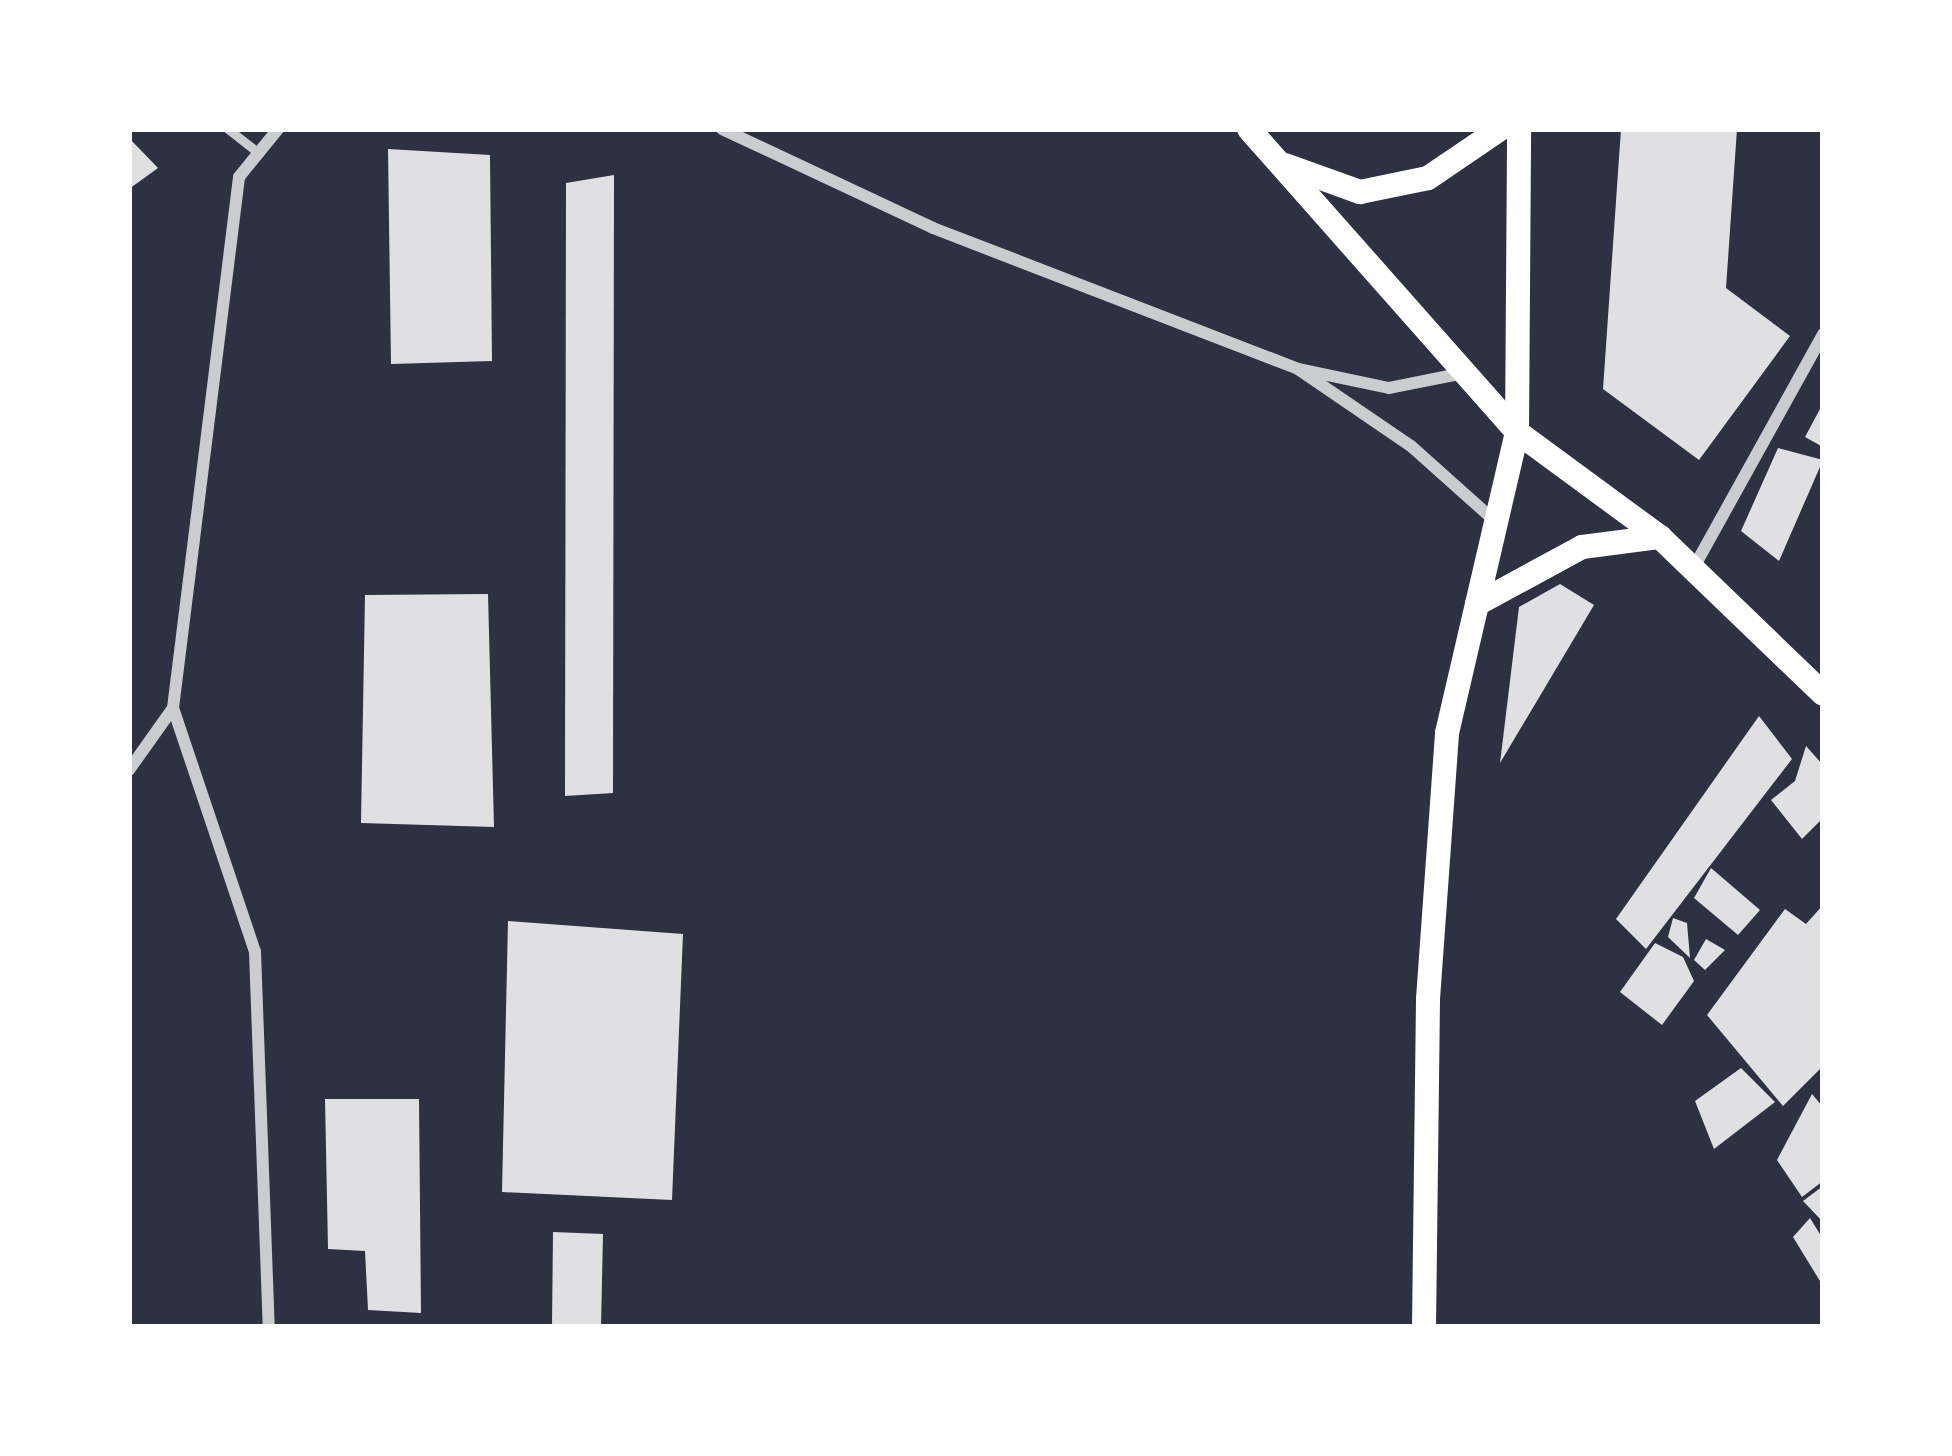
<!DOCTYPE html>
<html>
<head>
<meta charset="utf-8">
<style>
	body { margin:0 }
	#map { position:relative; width:1952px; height:1456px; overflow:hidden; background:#2d3142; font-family:Roboto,sans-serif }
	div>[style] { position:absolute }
	.building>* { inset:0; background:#e0e0e3 }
	.service>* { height:9px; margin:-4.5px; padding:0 4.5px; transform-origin:4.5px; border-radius:4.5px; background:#caccd0 }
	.minor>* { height:12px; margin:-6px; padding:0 6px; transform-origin:6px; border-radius:6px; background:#caccd0 }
	.secondary>* { height:24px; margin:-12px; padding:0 12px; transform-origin:12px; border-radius:12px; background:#fff }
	span { translate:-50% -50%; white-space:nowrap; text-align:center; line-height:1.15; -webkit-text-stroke:9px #fff; paint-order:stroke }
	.frame { position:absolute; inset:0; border:132px solid #fff; pointer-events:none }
</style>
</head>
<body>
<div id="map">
	<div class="building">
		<i style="clip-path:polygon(1621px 129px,1737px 129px,1726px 288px,1790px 336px,1699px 460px,1603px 389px)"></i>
		<i style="clip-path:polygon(129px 138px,158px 168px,129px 189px)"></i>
		<i style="clip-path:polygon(388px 149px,490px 155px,492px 361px,391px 364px)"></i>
		<i style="clip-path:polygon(614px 175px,613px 793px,565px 796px,566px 183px)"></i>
		<i style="clip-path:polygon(1820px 409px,1823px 410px,1823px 447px,1805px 437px)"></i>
		<i style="clip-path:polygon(1778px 448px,1823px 460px,1779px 561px,1741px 531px)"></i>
		<i style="clip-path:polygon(1560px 584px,1594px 605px,1500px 763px,1519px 607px)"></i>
		<i style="clip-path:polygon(488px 594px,494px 827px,361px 823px,365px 595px)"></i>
		<i style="clip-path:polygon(1759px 716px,1792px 759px,1646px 949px,1616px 919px)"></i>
		<i style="clip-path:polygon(1806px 746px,1823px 765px,1823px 818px,1802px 839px,1771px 800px,1795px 781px)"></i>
		<i style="clip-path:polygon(1711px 868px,1760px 910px,1738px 935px,1694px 898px)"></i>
		<i style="clip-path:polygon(1823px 905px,1823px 1066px,1783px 1106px,1707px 1015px,1785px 909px,1806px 924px)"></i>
		<i style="clip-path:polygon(1673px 918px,1687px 923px,1690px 958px,1668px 937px)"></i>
		<i style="clip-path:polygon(508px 921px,683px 934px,672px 1200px,502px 1192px)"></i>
		<i style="clip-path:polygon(1706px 939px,1725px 950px,1705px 970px,1694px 960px)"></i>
		<i style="clip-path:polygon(1655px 943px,1683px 957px,1694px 981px,1662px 1025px,1620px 992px)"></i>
		<i style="clip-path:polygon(1741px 1068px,1775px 1102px,1714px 1149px,1695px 1101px)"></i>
		<i style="clip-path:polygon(1812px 1094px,1823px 1107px,1823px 1181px,1802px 1197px,1777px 1160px)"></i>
		<i style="clip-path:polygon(325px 1099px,419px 1099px,421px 1313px,368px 1310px,365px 1251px,328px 1249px)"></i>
		<i style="clip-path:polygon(1823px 1186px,1823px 1222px,1803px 1201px)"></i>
		<i style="clip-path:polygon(1810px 1218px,1823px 1239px,1823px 1286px,1793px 1237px)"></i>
		<i style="clip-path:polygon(553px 1232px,603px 1234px,601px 1327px,552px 1327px)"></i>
	</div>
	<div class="service">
		<i style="left:228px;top:129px;width:39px;rotate:38deg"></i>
	</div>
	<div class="minor">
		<i style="left:722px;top:129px;width:233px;rotate:25.1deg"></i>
		<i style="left:933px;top:228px;width:391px;rotate:21.1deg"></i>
		<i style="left:1459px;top:374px;width:71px;rotate:168.7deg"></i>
		<i style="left:1389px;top:388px;width:93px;rotate:-168.2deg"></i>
		<i style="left:1298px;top:369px;width:137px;rotate:34.3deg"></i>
		<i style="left:1411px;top:446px;width:113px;rotate:41.8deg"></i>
		<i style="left:1693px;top:569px;width:269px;rotate:-61deg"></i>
		<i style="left:173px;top:708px;width:257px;rotate:71.4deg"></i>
		<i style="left:255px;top:952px;width:375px;rotate:87.9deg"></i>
		<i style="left:129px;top:770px;width:76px;rotate:-54.6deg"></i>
		<i style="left:173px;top:708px;width:535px;rotate:-82.91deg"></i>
		<i style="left:239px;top:177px;width:62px;rotate:-50.9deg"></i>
	</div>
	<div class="secondary">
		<i style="left:1249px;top:129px;width:405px;rotate:48.5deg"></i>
		<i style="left:1517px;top:432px;width:177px;rotate:36.3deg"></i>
		<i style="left:1660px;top:537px;width:226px;rotate:43.9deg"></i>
		<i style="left:1285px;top:165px;width:80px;rotate:19.8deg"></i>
		<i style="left:1360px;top:192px;width:69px;rotate:-11.6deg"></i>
		<i style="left:1428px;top:178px;width:87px;rotate:-34.2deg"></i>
		<i style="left:1477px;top:604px;width:119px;rotate:-28.5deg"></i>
		<i style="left:1582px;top:547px;width:79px;rotate:-7.3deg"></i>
		<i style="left:1424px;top:1327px;width:328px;rotate:-89.3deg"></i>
		<i style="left:1428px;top:999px;width:267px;rotate:-85.9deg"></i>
		<i style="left:1447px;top:733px;width:309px;rotate:-76.9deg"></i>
		<i style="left:1517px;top:432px;width:303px;rotate:-89.6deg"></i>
	</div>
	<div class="frame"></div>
</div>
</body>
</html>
